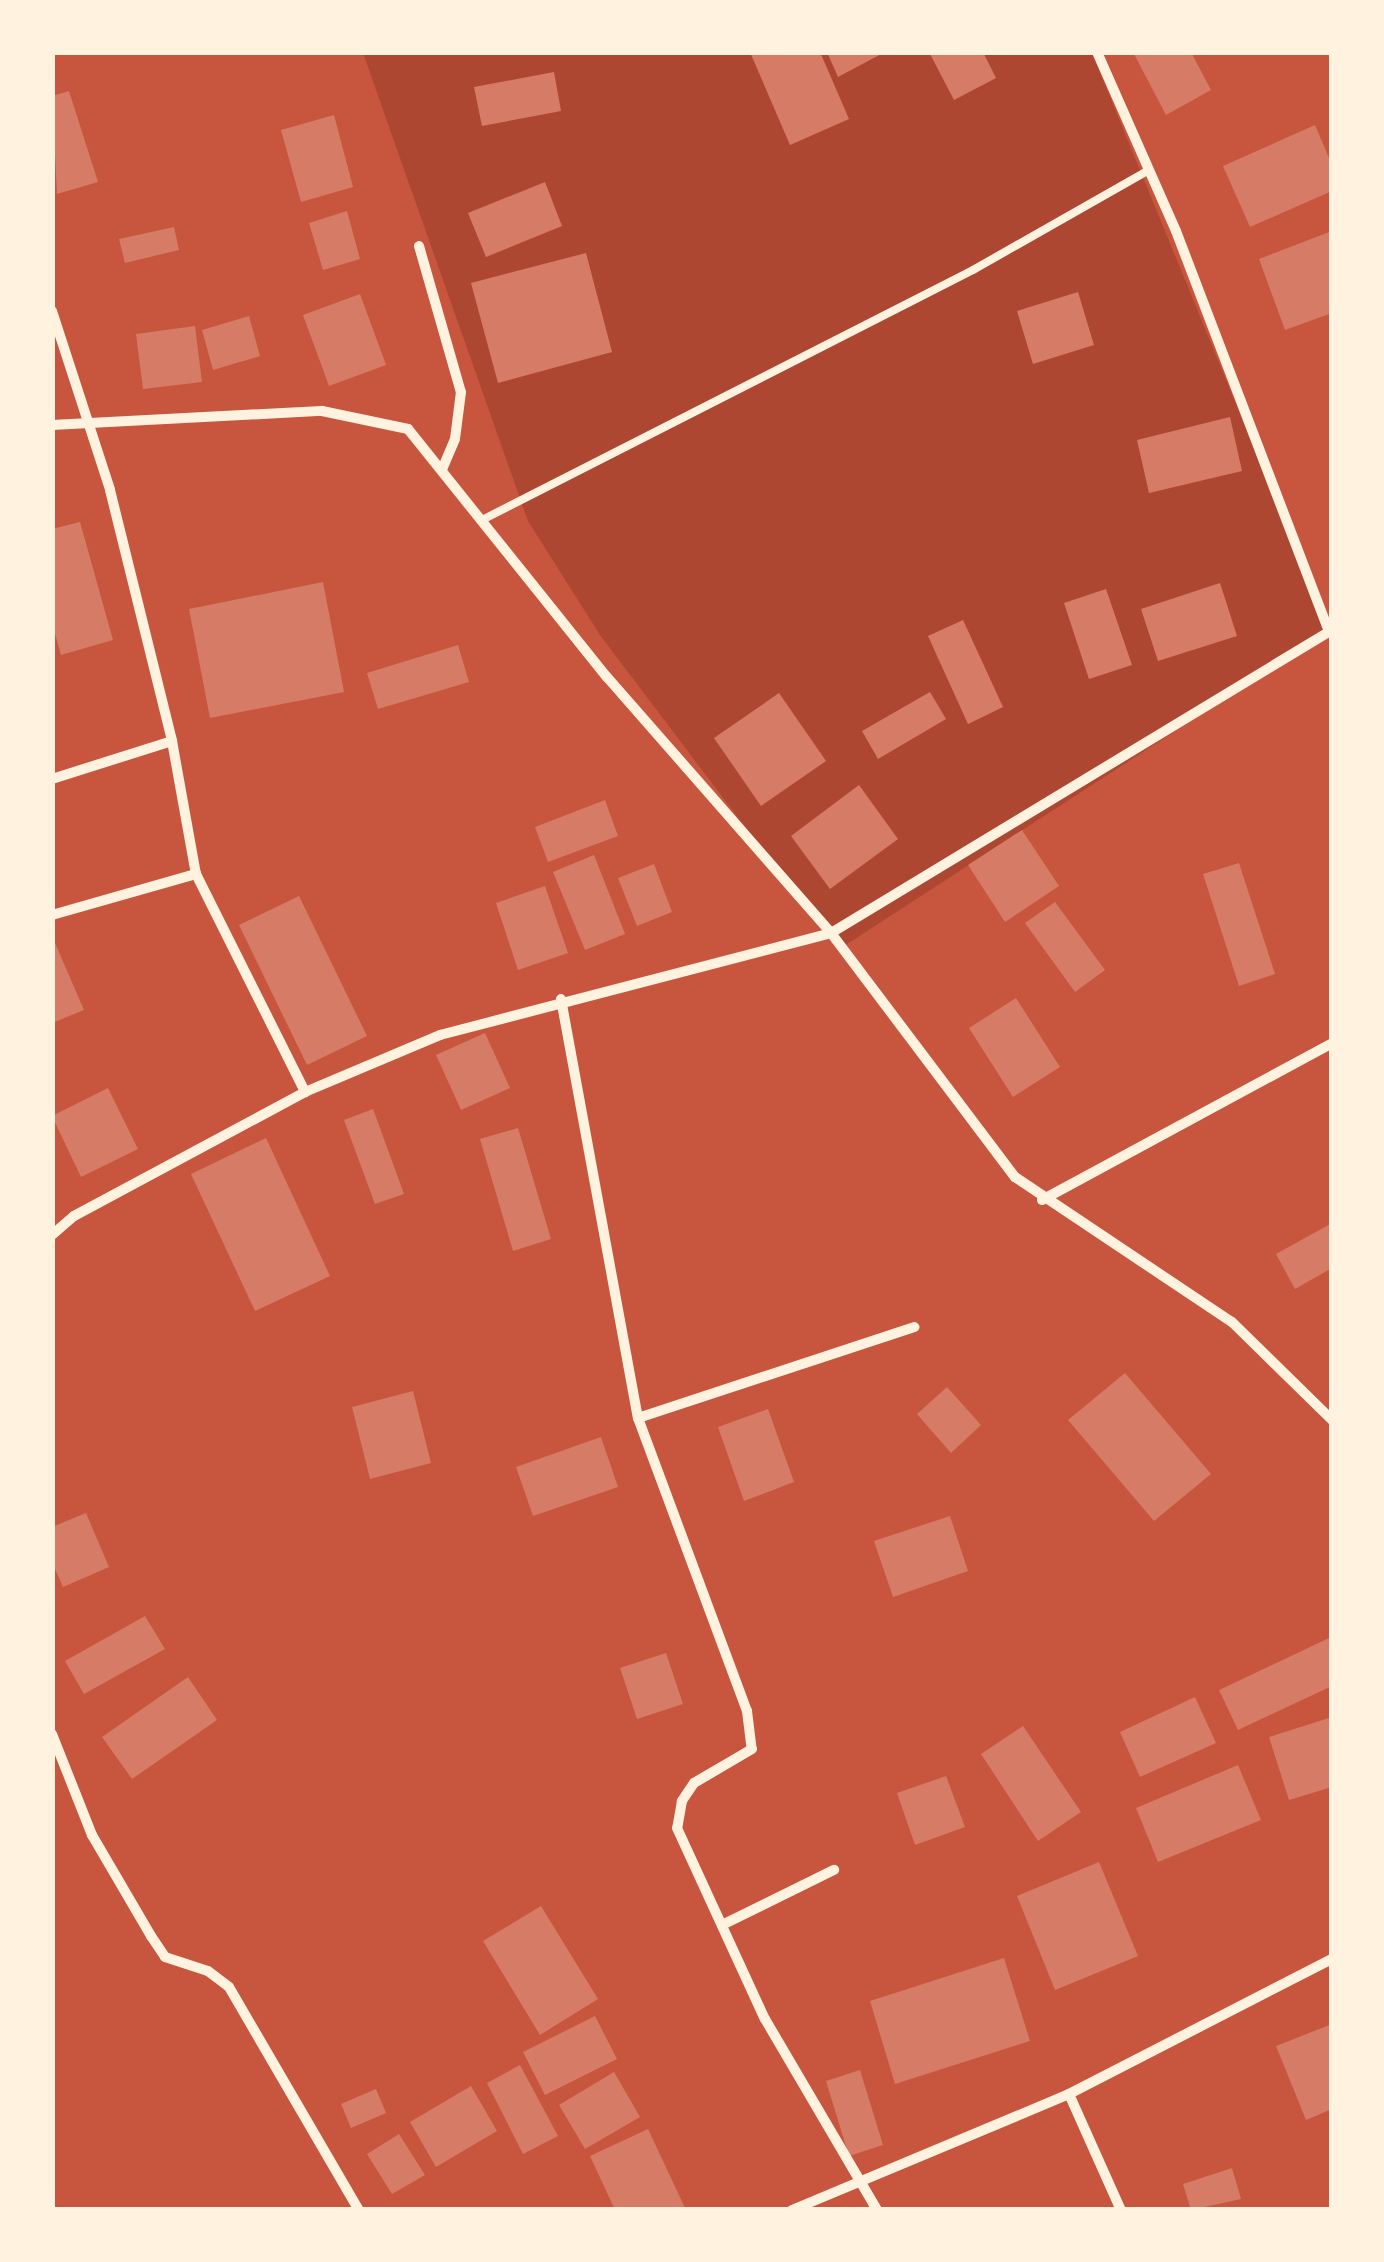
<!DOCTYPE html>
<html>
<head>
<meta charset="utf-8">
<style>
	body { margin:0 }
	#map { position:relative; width:1384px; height:2262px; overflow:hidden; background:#c8553d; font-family:"Source Serif 4",serif }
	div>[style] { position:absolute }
	.green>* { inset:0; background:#ae4732 }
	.building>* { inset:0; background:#d67c66 }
	.service>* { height:8px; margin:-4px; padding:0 4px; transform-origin:4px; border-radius:4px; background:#fff3e0 }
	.minor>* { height:10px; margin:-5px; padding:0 5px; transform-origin:5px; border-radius:5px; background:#fff3e0 }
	span { translate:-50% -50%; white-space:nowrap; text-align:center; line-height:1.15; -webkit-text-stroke:10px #fff3e0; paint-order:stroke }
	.frame { position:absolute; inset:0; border:55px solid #fff3e0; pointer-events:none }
</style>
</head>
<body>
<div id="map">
	<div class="green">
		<i style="clip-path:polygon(363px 53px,1092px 53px,1329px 631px,838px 950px,600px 635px,528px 521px)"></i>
	</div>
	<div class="building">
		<i style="clip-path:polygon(750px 52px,820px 52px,849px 119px,790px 145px)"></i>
		<i style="clip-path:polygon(827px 52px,885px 52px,838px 77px)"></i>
		<i style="clip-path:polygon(929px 52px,983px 52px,996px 78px,954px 100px)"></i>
		<i style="clip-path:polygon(1133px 52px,1191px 52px,1211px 90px,1166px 115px)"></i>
		<i style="clip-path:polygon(554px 72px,561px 111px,482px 126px,474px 87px)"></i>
		<i style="clip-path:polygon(69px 91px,98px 182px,57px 194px,52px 96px)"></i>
		<i style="clip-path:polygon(334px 115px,353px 187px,301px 202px,281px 130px)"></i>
		<i style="clip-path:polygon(1315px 125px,1332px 165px,1332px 191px,1250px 227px,1223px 166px)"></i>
		<i style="clip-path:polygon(545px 182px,562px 226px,486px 257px,468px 213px)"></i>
		<i style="clip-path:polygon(347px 211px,360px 259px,323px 270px,309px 223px)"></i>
		<i style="clip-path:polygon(174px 227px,179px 250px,125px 263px,119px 239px)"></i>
		<i style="clip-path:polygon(1332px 231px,1332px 313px,1285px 330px,1259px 259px)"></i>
		<i style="clip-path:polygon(586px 253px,612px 352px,498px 383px,471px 283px)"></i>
		<i style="clip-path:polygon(1078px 292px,1094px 345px,1033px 364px,1017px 311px)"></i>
		<i style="clip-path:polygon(360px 294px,386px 365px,329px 386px,303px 315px)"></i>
		<i style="clip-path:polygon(249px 316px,260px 356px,213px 370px,202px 330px)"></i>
		<i style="clip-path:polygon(195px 326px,202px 382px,143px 389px,136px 334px)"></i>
		<i style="clip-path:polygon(1230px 417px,1242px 471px,1149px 493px,1137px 440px)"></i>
		<i style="clip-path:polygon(80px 522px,113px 640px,61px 655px,52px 623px,52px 529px)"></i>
		<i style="clip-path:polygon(323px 582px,344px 692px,210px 718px,189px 609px)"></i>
		<i style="clip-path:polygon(1220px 583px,1237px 636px,1158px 661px,1141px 609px)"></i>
		<i style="clip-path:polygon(1106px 589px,1132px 665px,1089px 679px,1064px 603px)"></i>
		<i style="clip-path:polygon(963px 620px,1003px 707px,968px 724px,928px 636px)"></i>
		<i style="clip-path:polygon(458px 645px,469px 682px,378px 709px,367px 673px)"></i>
		<i style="clip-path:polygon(930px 692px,946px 719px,878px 759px,862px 731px)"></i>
		<i style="clip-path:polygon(779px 693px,826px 761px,761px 806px,714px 738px)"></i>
		<i style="clip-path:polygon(859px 785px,898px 839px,830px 889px,791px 836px)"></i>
		<i style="clip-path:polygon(605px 800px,618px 836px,548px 862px,535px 827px)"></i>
		<i style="clip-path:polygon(1022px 830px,1059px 886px,1005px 922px,968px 865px)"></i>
		<i style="clip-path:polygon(594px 855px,625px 934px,585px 950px,553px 872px)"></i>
		<i style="clip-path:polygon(1239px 863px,1275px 974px,1239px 986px,1203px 874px)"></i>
		<i style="clip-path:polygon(654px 864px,672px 912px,637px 926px,618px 878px)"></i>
		<i style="clip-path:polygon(545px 886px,568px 953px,518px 970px,496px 903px)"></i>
		<i style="clip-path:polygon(299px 896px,367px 1036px,307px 1065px,239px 925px)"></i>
		<i style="clip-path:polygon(1055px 902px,1105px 970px,1075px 992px,1025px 923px)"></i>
		<i style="clip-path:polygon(52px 936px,84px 1010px,52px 1023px)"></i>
		<i style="clip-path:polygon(1016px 998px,1060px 1067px,1013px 1097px,969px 1028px)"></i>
		<i style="clip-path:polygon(485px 1033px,510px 1088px,461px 1110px,436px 1055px)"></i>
		<i style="clip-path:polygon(108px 1088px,138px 1149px,81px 1177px,52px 1116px)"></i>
		<i style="clip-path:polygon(373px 1109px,404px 1194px,375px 1204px,344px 1120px)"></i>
		<i style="clip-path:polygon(518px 1128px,551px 1239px,513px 1251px,480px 1139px)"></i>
		<i style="clip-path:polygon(266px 1138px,330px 1276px,255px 1311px,191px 1174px)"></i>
		<i style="clip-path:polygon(1332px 1223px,1332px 1268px,1295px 1289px,1276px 1254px)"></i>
		<i style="clip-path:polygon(1125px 1373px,1211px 1474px,1154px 1521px,1068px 1420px)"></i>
		<i style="clip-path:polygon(947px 1387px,981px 1425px,951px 1453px,917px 1414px)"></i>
		<i style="clip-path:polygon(413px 1391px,431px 1463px,370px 1479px,352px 1407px)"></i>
		<i style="clip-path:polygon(768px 1409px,794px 1482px,744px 1501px,718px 1427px)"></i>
		<i style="clip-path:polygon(601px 1437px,618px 1487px,533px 1516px,516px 1467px)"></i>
		<i style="clip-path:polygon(86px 1513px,109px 1567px,63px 1587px,52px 1562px,52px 1527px)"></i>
		<i style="clip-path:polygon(950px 1516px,968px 1571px,893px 1597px,874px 1541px)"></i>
		<i style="clip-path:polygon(145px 1616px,165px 1649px,84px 1694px,65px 1661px)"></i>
		<i style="clip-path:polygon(1329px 1638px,1332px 1686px,1238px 1730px,1219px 1690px)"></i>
		<i style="clip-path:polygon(666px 1653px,683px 1704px,637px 1719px,620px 1668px)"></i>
		<i style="clip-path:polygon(188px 1677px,217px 1720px,132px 1779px,102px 1737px)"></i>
		<i style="clip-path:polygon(1195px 1697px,1216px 1743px,1140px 1777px,1120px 1732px)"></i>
		<i style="clip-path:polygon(1332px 1717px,1332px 1787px,1289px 1800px,1269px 1737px)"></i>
		<i style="clip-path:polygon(1023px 1726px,1081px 1812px,1038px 1841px,981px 1754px)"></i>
		<i style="clip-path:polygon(1238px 1765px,1261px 1820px,1158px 1862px,1136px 1808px)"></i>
		<i style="clip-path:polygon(946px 1776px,965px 1827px,915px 1845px,897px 1793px)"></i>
		<i style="clip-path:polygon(1099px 1862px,1138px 1956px,1055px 1990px,1017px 1896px)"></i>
		<i style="clip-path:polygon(541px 1906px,598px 1999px,540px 2035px,483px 1941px)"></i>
		<i style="clip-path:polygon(1004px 1958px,1030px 2041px,895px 2084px,870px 2001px)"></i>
		<i style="clip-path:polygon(595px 2016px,617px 2059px,545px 2095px,523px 2052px)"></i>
		<i style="clip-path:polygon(1332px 2024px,1332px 2109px,1306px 2120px,1276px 2046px)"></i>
		<i style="clip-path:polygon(520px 2065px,558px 2136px,523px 2154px,487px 2083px)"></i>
		<i style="clip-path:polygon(860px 2070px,883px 2145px,849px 2156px,826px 2081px)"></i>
		<i style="clip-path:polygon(614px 2072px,640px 2117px,585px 2149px,559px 2105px)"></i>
		<i style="clip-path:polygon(471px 2086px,497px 2131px,436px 2167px,410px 2122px)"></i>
		<i style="clip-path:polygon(376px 2089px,386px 2113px,351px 2128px,341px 2104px)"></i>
		<i style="clip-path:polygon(648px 2129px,686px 2210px,615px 2210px,590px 2156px)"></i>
		<i style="clip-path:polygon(399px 2134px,425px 2175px,392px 2194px,367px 2154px)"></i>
		<i style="clip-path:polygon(1232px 2168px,1241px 2199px,1191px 2210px,1183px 2184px)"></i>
	</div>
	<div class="service">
		<i style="left:482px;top:520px;width:551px;rotate:-26.98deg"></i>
		<i style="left:973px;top:270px;width:202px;rotate:-29.6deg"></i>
	</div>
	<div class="minor">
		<i style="left:1097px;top:52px;width:196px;rotate:66.2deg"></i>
		<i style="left:1176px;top:231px;width:428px;rotate:69.1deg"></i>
		<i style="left:419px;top:246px;width:152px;rotate:74deg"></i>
		<i style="left:461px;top:392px;width:47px;rotate:97.3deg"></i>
		<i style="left:455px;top:439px;width:33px;rotate:113deg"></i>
		<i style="left:52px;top:311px;width:188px;rotate:72deg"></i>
		<i style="left:110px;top:490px;width:259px;rotate:76.1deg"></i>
		<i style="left:172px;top:741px;width:135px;rotate:79.8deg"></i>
		<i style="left:196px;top:874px;width:244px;rotate:63.4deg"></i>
		<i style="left:52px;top:425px;width:270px;rotate:-3deg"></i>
		<i style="left:322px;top:411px;width:88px;rotate:11.8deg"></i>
		<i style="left:408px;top:429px;width:318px;rotate:51.3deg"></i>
		<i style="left:607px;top:677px;width:340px;rotate:48.8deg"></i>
		<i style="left:831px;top:933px;width:306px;rotate:53deg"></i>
		<i style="left:1015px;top:1177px;width:261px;rotate:33.8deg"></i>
		<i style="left:1232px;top:1322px;width:140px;rotate:44.4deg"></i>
		<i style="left:52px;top:779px;width:126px;rotate:-17.6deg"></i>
		<i style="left:52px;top:915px;width:150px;rotate:-15.9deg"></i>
		<i style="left:561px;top:999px;width:426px;rotate:79.6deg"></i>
		<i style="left:638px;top:1418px;width:313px;rotate:69.6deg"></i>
		<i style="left:747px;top:1711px;width:38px;rotate:83deg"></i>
		<i style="left:752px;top:1749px;width:67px;rotate:149.6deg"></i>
		<i style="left:694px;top:1783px;width:22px;rotate:124deg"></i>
		<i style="left:682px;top:1801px;width:27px;rotate:100deg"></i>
		<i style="left:677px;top:1828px;width:210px;rotate:65.3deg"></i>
		<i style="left:765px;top:2019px;width:221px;rotate:59.6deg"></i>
		<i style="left:1042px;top:1200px;width:330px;rotate:-28.4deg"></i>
		<i style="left:52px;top:1235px;width:29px;rotate:-41deg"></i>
		<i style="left:74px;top:1216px;width:262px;rotate:-28.2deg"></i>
		<i style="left:305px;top:1092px;width:147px;rotate:-22.9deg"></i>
		<i style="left:440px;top:1035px;width:404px;rotate:-14.6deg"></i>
		<i style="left:831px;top:933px;width:585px;rotate:-31.17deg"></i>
		<i style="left:638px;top:1418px;width:291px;rotate:-18.2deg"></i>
		<i style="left:52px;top:1734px;width:109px;rotate:68.4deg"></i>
		<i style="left:92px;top:1835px;width:117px;rotate:59.7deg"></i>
		<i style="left:151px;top:1936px;width:25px;rotate:56deg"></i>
		<i style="left:165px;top:1957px;width:45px;rotate:18deg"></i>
		<i style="left:208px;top:1971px;width:26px;rotate:37deg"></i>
		<i style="left:229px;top:1987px;width:258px;rotate:59.8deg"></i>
		<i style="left:722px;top:1925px;width:125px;rotate:-26.2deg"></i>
		<i style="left:1069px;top:2094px;width:127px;rotate:65.9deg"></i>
		<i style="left:792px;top:2210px;width:300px;rotate:-22.7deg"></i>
		<i style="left:1069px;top:2094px;width:296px;rotate:-27.2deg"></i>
	</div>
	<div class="frame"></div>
</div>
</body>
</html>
